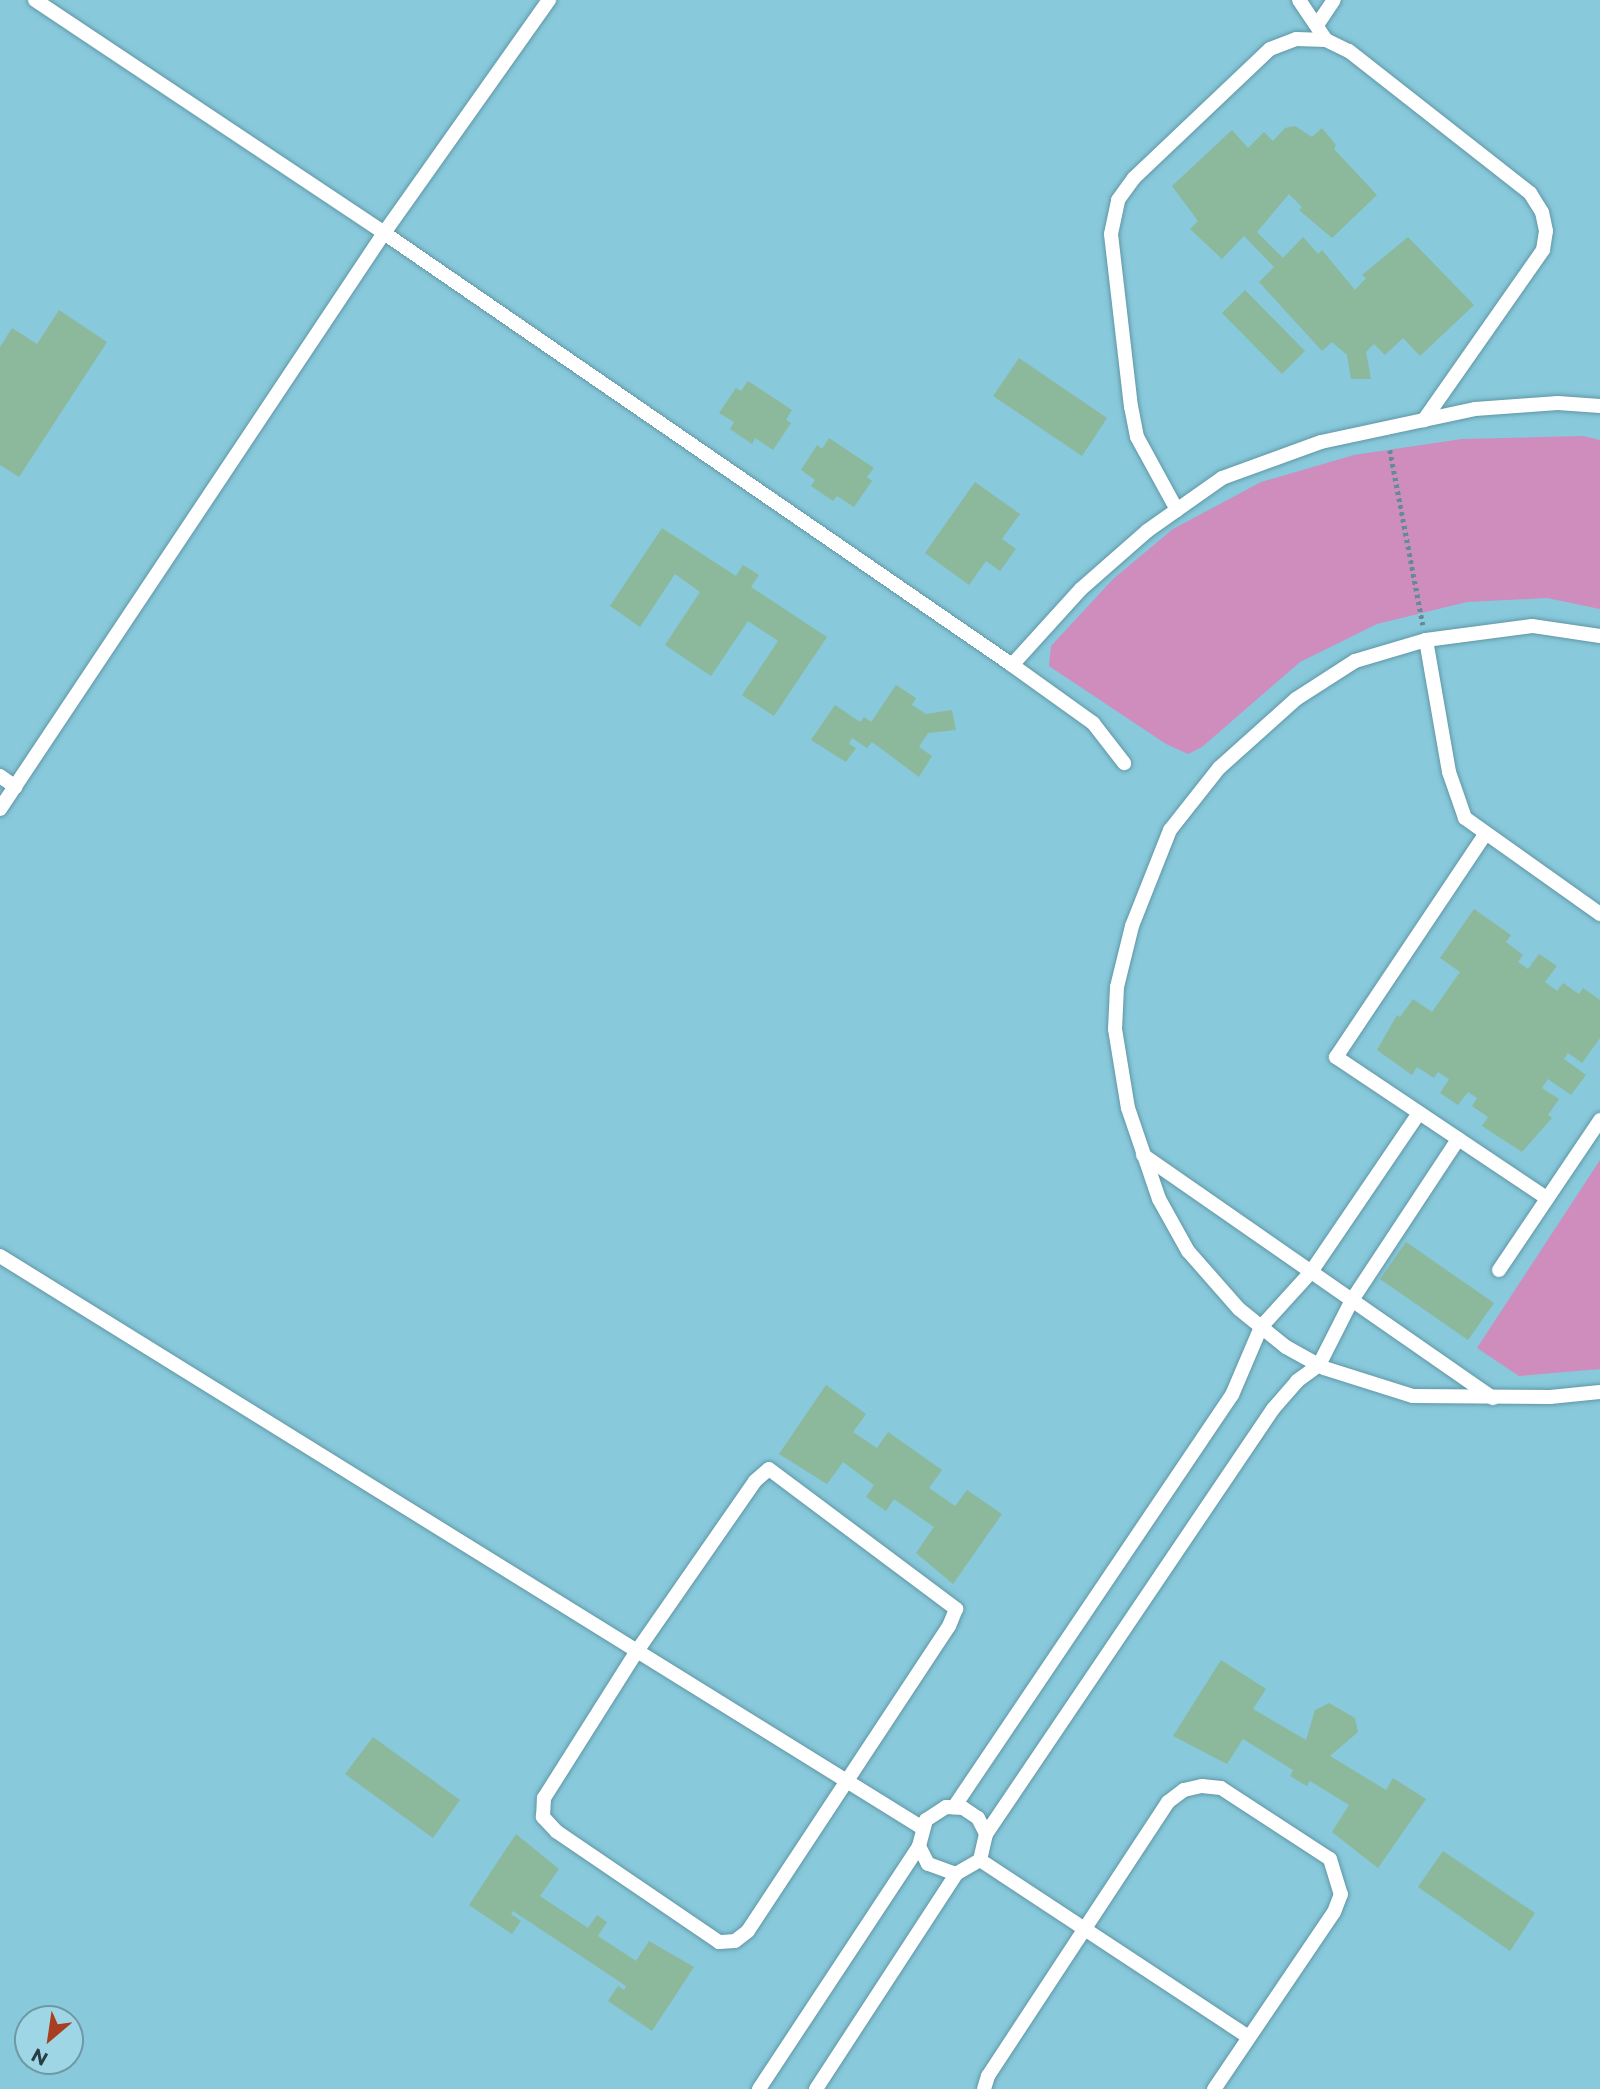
<!DOCTYPE html>
<html>
<head>
<meta charset="utf-8">
<style>
	body { margin:0 }
	#map { position:relative; width:1600px; height:2089px; overflow:hidden; background:#9ed6e6; font-family:Montserrat,sans-serif }
	div>[style] { position:absolute }
	.built>* { inset:0; background:#88c9db }
	.green>* { inset:0; background:#ce8dbd }
	.building>* { inset:0; background:#8cb89c }
	.path>* { height:4.5px; margin-top:-2.25px; transform-origin:0; background:repeating-linear-gradient(90deg,#638b97 0 3.5px,transparent 0 7px) }
	.roads { filter:drop-shadow(0 0 2px #6097a6) drop-shadow(0 0 2px #6097a6) }
	.lane>* { height:14px; margin:-7px; padding:0 7px; transform-origin:7px; border-radius:7px; background:#fff }
	span { translate:-50% -50%; white-space:nowrap; text-align:center; line-height:1.15; -webkit-text-stroke:5px #9ed6e6; paint-order:stroke }
	.north { position:absolute; left:14px; top:2005px; width:70px; height:70px; box-sizing:border-box; background:#9ed6e6; border:2px solid #6e99a6; border-radius:50%; rotate:209deg; font-size:19px; font-weight:700; line-height:28px; text-align:center; color:#273e45 }
	.north::after { content:''; display:block; margin:auto; width:24px; height:32px; background:#a73f20; clip-path:polygon(50% 0,100% 100%,50% 72%,0 100%) }
</style>
</head>
<body>
<div id="map">
	<div class="built">
		<i style="clip-path:polygon(evenodd,0 0,1600px 0,1600px 2089px,0 2089px,0 0,28px 2019px,70px 2019px,70px 2061px,28px 2061px,28px 2019px)"></i>
	</div>
	<div class="green">
		<i style="clip-path:polygon(1583px 436px,1600px 440px,1600px 609px,1547px 598px,1467px 602px,1377px 624px,1300px 662px,1202px 747px,1188px 754px,1166px 744px,1049px 666px,1051px 646px,1113px 579px,1173px 529px,1261px 482px,1354px 455px,1462px 439px)"></i>
		<i style="clip-path:polygon(1600px 1160px,1600px 1369px,1519px 1376px,1477px 1348px)"></i>
	</div>
	<div class="building">
		<i style="clip-path:polygon(1295px 126px,1312px 137px,1322px 128px,1336px 145px,1334px 149px,1377px 195px,1332px 238px,1299px 210px,1302px 207px,1289px 194px,1257px 232px,1283px 258px,1303px 237px,1318px 254px,1322px 250px,1355px 290px,1366px 278px,1362px 275px,1408px 237px,1474px 305px,1420px 356px,1403px 338px,1385px 355px,1374px 344px,1366px 352px,1371px 379px,1351px 379px,1347px 355px,1332px 342px,1322px 351px,1259px 282px,1274px 267px,1244px 236px,1222px 259px,1190px 229px,1198px 221px,1172px 186px,1232px 130px,1248px 148px,1264px 132px,1273px 141px,1285px 128px)"></i>
		<i style="clip-path:polygon(1245px 290px,1305px 351px,1282px 374px,1222px 313px)"></i>
		<i style="clip-path:polygon(59px 310px,107px 342px,19px 477px,0 465px,0 347px,12px 328px,37px 344px)"></i>
		<i style="clip-path:polygon(1019px 358px,1107px 418px,1082px 456px,993px 396px)"></i>
		<i style="clip-path:polygon(748px 381px,792px 410px,786px 420px,791px 423px,773px 450px,755px 438px,752px 444px,730px 429px,734px 422px,719px 413px,736px 388px,741px 391px)"></i>
		<i style="clip-path:polygon(829px 438px,874px 468px,867px 477px,872px 481px,854px 507px,837px 496px,833px 501px,811px 486px,815px 480px,801px 470px,817px 445px,822px 449px)"></i>
		<i style="clip-path:polygon(975px 482px,1020px 514px,1002px 539px,1016px 549px,1000px 571px,986px 561px,969px 585px,925px 553px)"></i>
		<i style="clip-path:polygon(662px 528px,736px 576px,743px 565px,759px 575px,751px 587px,827px 637px,774px 716px,742px 695px,778px 641px,748px 621px,711px 676px,665px 645px,700px 592px,675px 574px,640px 627px,610px 606px)"></i>
		<i style="clip-path:polygon(896px 685px,916px 698px,912px 705px,926px 714px,952px 710px,956px 730px,928px 733px,919px 747px,932px 756px,919px 777px,872px 742px,867px 748px,852px 738px,849px 744px,856px 748px,846px 762px,811px 740px,835px 705px,860px 722px,864px 717px,871px 722px)"></i>
		<i style="clip-path:polygon(1474px 909px,1511px 935px,1506px 942px,1523px 955px,1518px 962px,1528px 969px,1539px 954px,1557px 966px,1545px 982px,1557px 991px,1563px 983px,1579px 994px,1583px 988px,1600px 1000px,1600px 1038px,1582px 1063px,1568px 1053px,1564px 1059px,1586px 1075px,1571px 1095px,1548px 1079px,1542px 1088px,1559px 1099px,1548px 1115px,1552px 1118px,1522px 1152px,1482px 1126px,1488px 1117px,1472px 1106px,1477px 1098px,1468px 1092px,1458px 1105px,1440px 1093px,1449px 1079px,1438px 1072px,1434px 1078px,1417px 1067px,1412px 1075px,1377px 1050px,1397px 1015px,1400px 1017px,1413px 999px,1432px 1012px,1460px 972px,1440px 958px)"></i>
		<i style="clip-path:polygon(1406px 1242px,1494px 1303px,1468px 1340px,1380px 1279px)"></i>
		<i style="clip-path:polygon(826px 1385px,866px 1414px,853px 1432px,877px 1448px,888px 1432px,942px 1470px,929px 1488px,955px 1506px,967px 1490px,1002px 1514px,953px 1584px,916px 1553px,934px 1527px,894px 1499px,886px 1511px,866px 1497px,874px 1485px,843px 1462px,827px 1484px,779px 1454px)"></i>
		<i style="clip-path:polygon(1221px 1660px,1266px 1689px,1253px 1709px,1306px 1740px,1315px 1710px,1329px 1703px,1355px 1718px,1358px 1732px,1330px 1756px,1386px 1790px,1393px 1778px,1426px 1799px,1378px 1868px,1332px 1832px,1349px 1805px,1310px 1781px,1307px 1786px,1290px 1776px,1293px 1770px,1243px 1739px,1227px 1764px,1173px 1736px)"></i>
		<i style="clip-path:polygon(373px 1737px,460px 1800px,433px 1838px,345px 1774px)"></i>
		<i style="clip-path:polygon(516px 1834px,559px 1869px,540px 1896px,588px 1928px,597px 1915px,607px 1922px,598px 1936px,636px 1961px,649px 1941px,694px 1967px,652px 2031px,608px 2001px,618px 1986px,624px 1990px,626px 1986px,513px 1911px,511px 1914px,521px 1921px,512px 1934px,469px 1905px)"></i>
		<i style="clip-path:polygon(1443px 1851px,1535px 1913px,1510px 1951px,1418px 1887px)"></i>
	</div>
	<div class="path">
		<i style="left:1390px;top:450px;width:178px;rotate:79.3deg"></i>
	</div>
	<div class="roads">
		<div class="lane">
			<i style="left:35px;top:0;width:420px;rotate:33.7deg"></i>
			<i style="left:384px;top:233px;width:762px;rotate:34.52deg"></i>
			<i style="left:1012px;top:665px;width:100px;rotate:35.6deg"></i>
			<i style="left:1093px;top:723px;width:51px;rotate:52.2deg"></i>
			<i style="left:1299px;top:0;width:48px;rotate:56deg"></i>
			<i style="left:1317px;top:25px;width:30px;rotate:-56deg"></i>
			<i style="left:1177px;top:510px;width:83px;rotate:-118.7deg"></i>
			<i style="left:1137px;top:437px;width:31px;rotate:-101deg"></i>
			<i style="left:1131px;top:407px;width:174px;rotate:-96.6deg"></i>
			<i style="left:1111px;top:234px;width:35px;rotate:-78deg"></i>
			<i style="left:1118px;top:200px;width:27px;rotate:-54deg"></i>
			<i style="left:1134px;top:178px;width:187px;rotate:-43.5deg"></i>
			<i style="left:1270px;top:49px;width:28px;rotate:-21deg"></i>
			<i style="left:1296px;top:39px;width:30px;rotate:2deg"></i>
			<i style="left:1326px;top:40px;width:25px;rotate:26deg"></i>
			<i style="left:1349px;top:51px;width:230px;rotate:38.1deg"></i>
			<i style="left:1530px;top:193px;width:22px;rotate:58deg"></i>
			<i style="left:1542px;top:212px;width:19px;rotate:78deg"></i>
			<i style="left:1546px;top:231px;width:19px;rotate:99deg"></i>
			<i style="left:1543px;top:250px;width:208px;rotate:125deg"></i>
			<i style="left:1600px;top:636px;width:69px;rotate:-171.6deg"></i>
			<i style="left:1532px;top:626px;width:107px;rotate:172.5deg"></i>
			<i style="left:1426px;top:640px;width:74px;rotate:163.5deg"></i>
			<i style="left:1355px;top:661px;width:70px;rotate:147.2deg"></i>
			<i style="left:1296px;top:699px;width:103px;rotate:138.1deg"></i>
			<i style="left:1219px;top:768px;width:79px;rotate:128.3deg"></i>
			<i style="left:1170px;top:830px;width:103px;rotate:111.6deg"></i>
			<i style="left:1132px;top:926px;width:63px;rotate:103.8deg"></i>
			<i style="left:1117px;top:987px;width:42px;rotate:92.7deg"></i>
			<i style="left:1115px;top:1029px;width:80px;rotate:80.7deg"></i>
			<i style="left:1128px;top:1108px;width:96px;rotate:71.2deg"></i>
			<i style="left:1159px;top:1199px;width:60px;rotate:60.9deg"></i>
			<i style="left:1188px;top:1251px;width:77px;rotate:48.7deg"></i>
			<i style="left:1239px;top:1309px;width:60px;rotate:39deg"></i>
			<i style="left:1286px;top:1347px;width:43px;rotate:28.9deg"></i>
			<i style="left:1324px;top:1368px;width:93px;rotate:17.5deg"></i>
			<i style="left:1413px;top:1396px;width:137px;rotate:0.4deg"></i>
			<i style="left:1550px;top:1397px;width:50px;rotate:-5.7deg"></i>
			<i style="left:1426px;top:640px;width:134px;rotate:80.1deg"></i>
			<i style="left:1449px;top:772px;width:49px;rotate:70.8deg"></i>
			<i style="left:1465px;top:818px;width:166px;rotate:35.4deg"></i>
			<i style="left:1012px;top:665px;width:103px;rotate:-47.8deg"></i>
			<i style="left:1081px;top:589px;width:88px;rotate:-41.3deg"></i>
			<i style="left:1147px;top:531px;width:92px;rotate:-35.2deg"></i>
			<i style="left:1222px;top:478px;width:105px;rotate:-20deg"></i>
			<i style="left:1321px;top:442px;width:157px;rotate:-12.1deg"></i>
			<i style="left:1475px;top:409px;width:83px;rotate:-4.1deg"></i>
			<i style="left:1558px;top:403px;width:42px;rotate:4.1deg"></i>
			<i style="left:0;top:776px;width:19px;rotate:35deg"></i>
			<i style="left:0;top:809px;width:692px;rotate:-56.31deg"></i>
			<i style="left:384px;top:233px;width:286px;rotate:-54.7deg"></i>
			<i style="left:1484px;top:836px;width:266px;rotate:123.8deg"></i>
			<i style="left:1336px;top:1057px;width:254px;rotate:33.8deg"></i>
			<i style="left:1143px;top:1155px;width:426px;rotate:34.8deg"></i>
			<i style="left:0;top:1256px;width:1084px;rotate:31.8deg"></i>
			<i style="left:1499px;top:1270px;width:181px;rotate:-56deg"></i>
			<i style="left:769px;top:1469px;width:234px;rotate:36.8deg"></i>
			<i style="left:956px;top:1609px;width:18px;rotate:112deg"></i>
			<i style="left:949px;top:1626px;width:365px;rotate:123.4deg"></i>
			<i style="left:748px;top:1931px;width:16px;rotate:142deg"></i>
			<i style="left:735px;top:1941px;width:16px;rotate:176deg"></i>
			<i style="left:719px;top:1942px;width:196px;rotate:-145.8deg"></i>
			<i style="left:557px;top:1832px;width:21px;rotate:-133deg"></i>
			<i style="left:543px;top:1817px;width:19px;rotate:-87deg"></i>
			<i style="left:544px;top:1798px;width:174px;rotate:-57.7deg"></i>
			<i style="left:637px;top:1651px;width:207px;rotate:-55.2deg"></i>
			<i style="left:755px;top:1481px;width:18px;rotate:-41deg"></i>
			<i style="left:954px;top:1807px;width:497px;rotate:-56deg"></i>
			<i style="left:1232px;top:1395px;width:74px;rotate:-66.9deg"></i>
			<i style="left:1261px;top:1327px;width:74px;rotate:-47.7deg"></i>
			<i style="left:1311px;top:1272px;width:192px;rotate:-55.8deg"></i>
			<i style="left:986px;top:1834px;width:513px;rotate:-55.97deg"></i>
			<i style="left:1273px;top:1409px;width:37px;rotate:-49deg"></i>
			<i style="left:1297px;top:1381px;width:27px;rotate:-36deg"></i>
			<i style="left:1319px;top:1365px;width:73px;rotate:-63.1deg"></i>
			<i style="left:1352px;top:1300px;width:193px;rotate:-56.6deg"></i>
			<i style="left:980px;top:1860px;width:321px;rotate:33.4deg"></i>
			<i style="left:759px;top:2089px;width:291px;rotate:-56.6deg"></i>
			<i style="left:919px;top:1846px;width:27px;rotate:-75deg"></i>
			<i style="left:926px;top:1820px;width:24px;rotate:-33deg"></i>
			<i style="left:946px;top:1807px;width:17px;rotate:3deg"></i>
			<i style="left:963px;top:1808px;width:18px;rotate:34deg"></i>
			<i style="left:978px;top:1818px;width:18px;rotate:63deg"></i>
			<i style="left:986px;top:1834px;width:27px;rotate:103deg"></i>
			<i style="left:980px;top:1860px;width:28px;rotate:150deg"></i>
			<i style="left:956px;top:1874px;width:30px;rotate:-160deg"></i>
			<i style="left:928px;top:1864px;width:20px;rotate:-117deg"></i>
			<i style="left:816px;top:2089px;width:257px;rotate:-56.9deg"></i>
			<i style="left:984px;top:2089px;width:14px;rotate:-73deg"></i>
			<i style="left:988px;top:2076px;width:328px;rotate:-56.7deg"></i>
			<i style="left:1168px;top:1802px;width:20px;rotate:-37deg"></i>
			<i style="left:1184px;top:1790px;width:18px;rotate:-13deg"></i>
			<i style="left:1202px;top:1786px;width:19px;rotate:6deg"></i>
			<i style="left:1221px;top:1788px;width:130px;rotate:33.1deg"></i>
			<i style="left:1330px;top:1859px;width:37px;rotate:73deg"></i>
			<i style="left:1341px;top:1894px;width:19px;rotate:111deg"></i>
			<i style="left:1334px;top:1912px;width:214px;rotate:124.1deg"></i>
		</div>
	</div>
	<div class="north">N</div>
</div>
</body>
</html>
